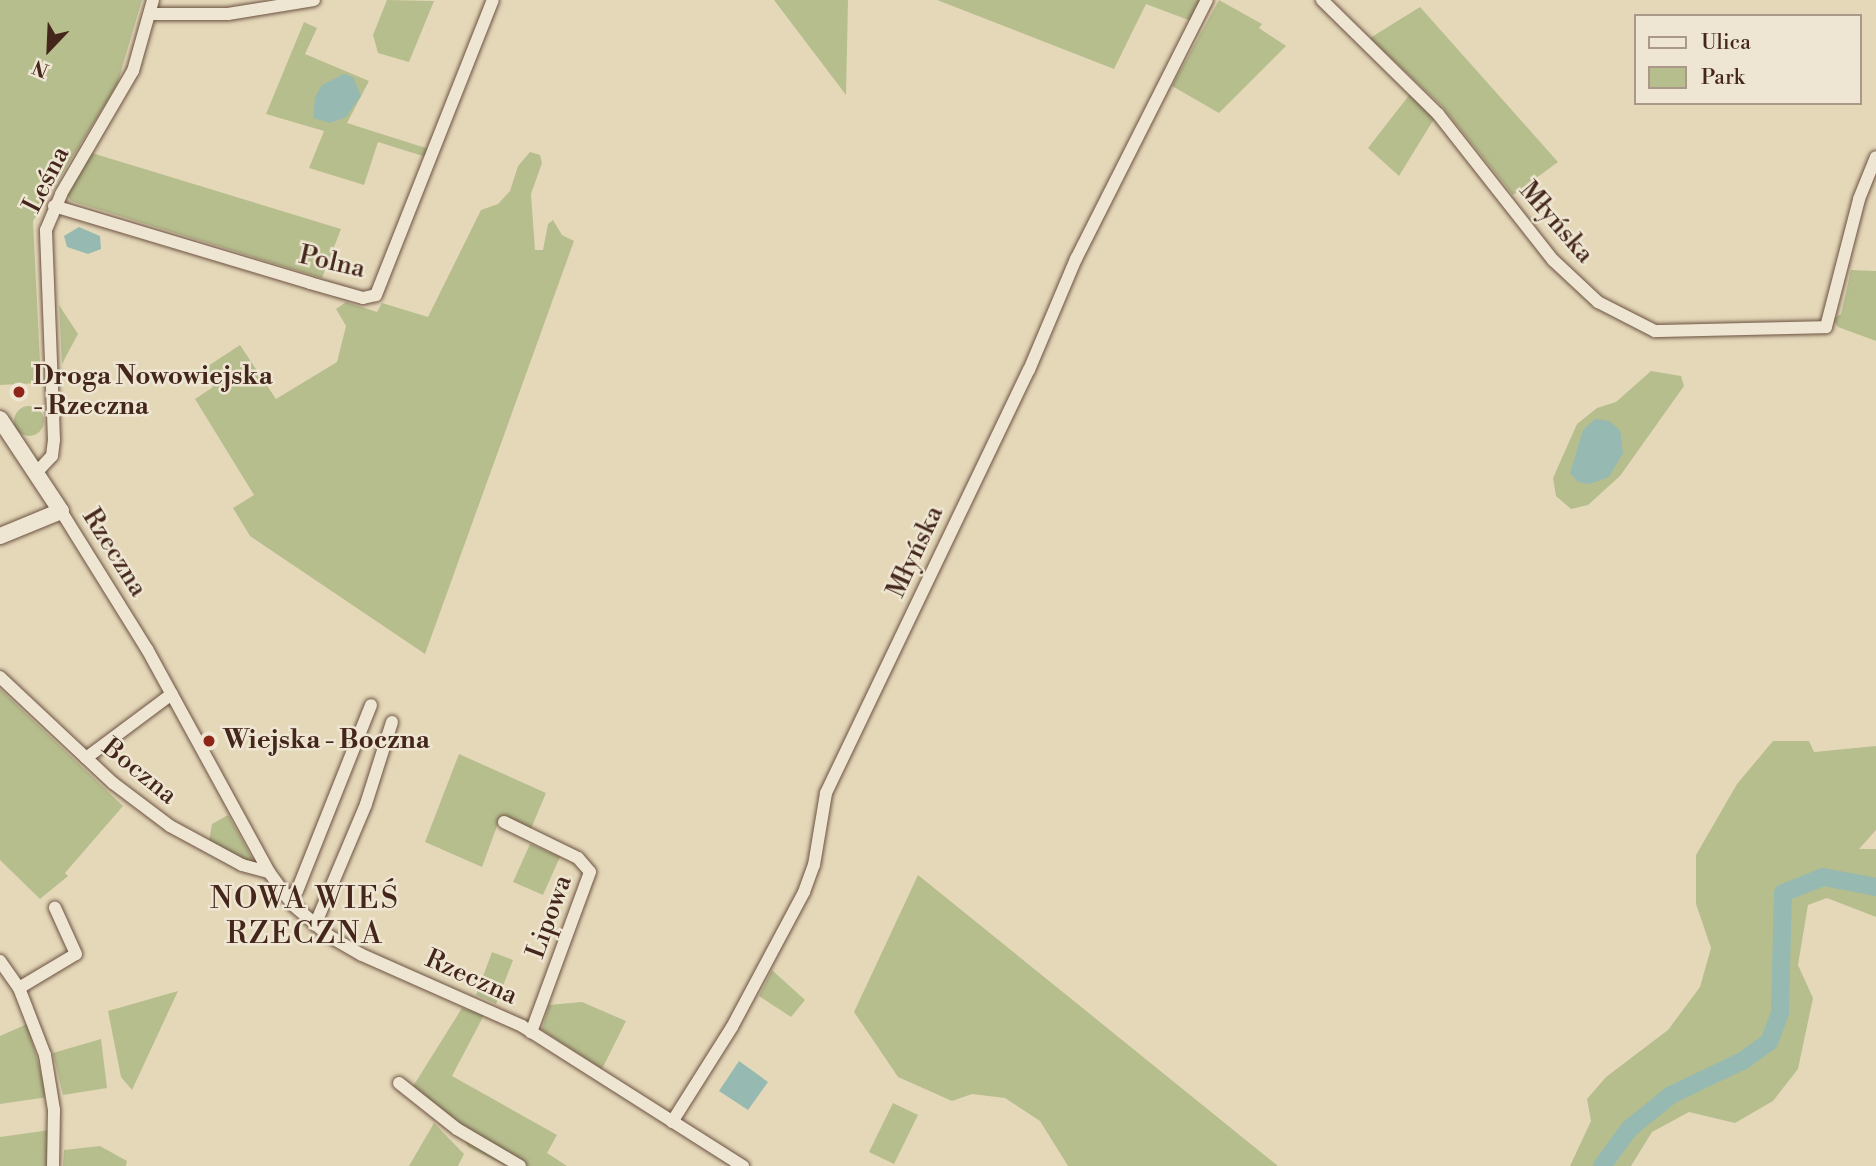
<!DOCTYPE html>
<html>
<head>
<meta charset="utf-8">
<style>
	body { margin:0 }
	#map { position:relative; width:1876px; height:1166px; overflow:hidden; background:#e5d8b9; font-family:"Libre Bodoni",serif }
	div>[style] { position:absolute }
	.green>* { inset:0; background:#b7be8e }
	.round { border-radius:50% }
	.water>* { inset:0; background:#96b9b2 }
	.river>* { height:18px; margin:-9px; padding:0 9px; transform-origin:9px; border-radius:9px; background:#96b9b2 }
	.roads { filter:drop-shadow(0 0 2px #6c5242) drop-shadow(0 0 2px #6c5242) }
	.street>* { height:12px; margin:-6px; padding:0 6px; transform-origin:6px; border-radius:6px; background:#eee6d2 }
	.secondary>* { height:16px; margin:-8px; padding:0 8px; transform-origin:8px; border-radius:8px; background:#eee6d2 }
	.dots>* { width:19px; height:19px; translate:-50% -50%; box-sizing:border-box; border:4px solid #eee6d2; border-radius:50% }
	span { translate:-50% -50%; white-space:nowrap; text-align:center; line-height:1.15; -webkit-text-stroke:5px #eee6d2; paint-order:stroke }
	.street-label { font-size:26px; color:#44261b }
	.poi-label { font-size:26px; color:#44261b; font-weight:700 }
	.left { translate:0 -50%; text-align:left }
	.quarter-label { font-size:30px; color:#44261b; letter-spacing:2px }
	.legend { position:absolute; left:1634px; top:14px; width:228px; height:91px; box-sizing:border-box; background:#eee6d2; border:2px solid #aa9989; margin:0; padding:9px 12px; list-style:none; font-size:21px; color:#44261b }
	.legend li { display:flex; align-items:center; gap:14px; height:35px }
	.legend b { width:35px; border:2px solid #aa9989 }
	.north { position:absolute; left:14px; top:14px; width:70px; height:70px; -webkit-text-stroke:5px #eee6d2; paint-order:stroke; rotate:203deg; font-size:19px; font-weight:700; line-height:28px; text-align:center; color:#44261b }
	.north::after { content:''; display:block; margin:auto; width:24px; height:32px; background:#44261b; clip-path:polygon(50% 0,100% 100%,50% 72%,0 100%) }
</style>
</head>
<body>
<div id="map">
	<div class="green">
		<i style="clip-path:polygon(0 0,142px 0,117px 85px,33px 221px,41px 383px,0 385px)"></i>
		<i style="clip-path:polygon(387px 0,434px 1px,409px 62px,378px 53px,373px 35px)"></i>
		<i style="clip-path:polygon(774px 0,848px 0,846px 95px)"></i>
		<i style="clip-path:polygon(937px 0,1201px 0,1191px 21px,1146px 4px,1114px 69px)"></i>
		<i style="clip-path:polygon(1219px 0,1262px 24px,1259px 28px,1286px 46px,1219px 113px,1172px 86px)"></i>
		<i style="clip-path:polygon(1420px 7px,1558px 162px,1513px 195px,1442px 106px,1370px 38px)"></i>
		<i style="clip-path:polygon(304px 22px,317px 28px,305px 54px,369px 81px,347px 123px,429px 149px,426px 157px,378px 142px,364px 185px,309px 168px,324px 131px,266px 114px)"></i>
		<i style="clip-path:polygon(1410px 94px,1434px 119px,1399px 176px,1368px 148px)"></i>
		<i style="clip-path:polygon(530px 152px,540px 155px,542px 163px,531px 194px,535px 250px,543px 250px,548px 224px,553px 220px,562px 235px,574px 241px,425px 654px,250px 536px,233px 508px,254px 495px,195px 399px,213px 387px,202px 370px,240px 345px,276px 399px,337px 362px,346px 326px,336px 309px,346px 302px,377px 312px,382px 303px,428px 317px,481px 210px,498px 204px,510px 191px,518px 166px)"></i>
		<i style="clip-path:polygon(92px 153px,341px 229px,322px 278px,71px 201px,67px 195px)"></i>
		<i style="clip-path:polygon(1851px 270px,1876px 271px,1876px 341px,1838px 327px,1833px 319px,1841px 314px)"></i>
		<i style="clip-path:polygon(59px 305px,78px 334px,62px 364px)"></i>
		<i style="clip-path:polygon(1651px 371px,1681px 376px,1684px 386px,1620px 476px,1588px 505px,1571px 509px,1556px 496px,1553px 478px,1577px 424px,1597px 408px,1616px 402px)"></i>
		<i class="round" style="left:14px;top:406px;width:30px;height:30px"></i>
		<i style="clip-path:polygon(0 689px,123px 806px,65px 873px,68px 876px,40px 899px,0 860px)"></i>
		<i style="clip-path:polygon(1773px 741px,1809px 741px,1814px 752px,1876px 746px,1876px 830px,1859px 849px,1876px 849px,1876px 917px,1827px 898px,1808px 905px,1798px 965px,1813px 998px,1798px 1069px,1773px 1101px,1735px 1123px,1689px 1112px,1652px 1132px,1631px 1166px,1570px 1166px,1591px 1121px,1587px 1099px,1606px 1077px,1668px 1030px,1700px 987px,1711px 948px,1696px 904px,1696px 855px,1737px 784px)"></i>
		<i style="clip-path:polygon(459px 754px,546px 793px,530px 831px,500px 818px,482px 867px,425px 842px)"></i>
		<i style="clip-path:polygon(228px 815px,254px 862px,249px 866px,209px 841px,212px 824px)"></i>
		<i style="clip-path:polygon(530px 844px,560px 857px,543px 895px,513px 882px)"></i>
		<i style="clip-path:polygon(918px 875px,1278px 1166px,1068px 1166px,1040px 1121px,1005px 1098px,972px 1094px,952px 1101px,898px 1077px,854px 1012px)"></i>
		<i style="clip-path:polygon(492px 952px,513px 960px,496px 1004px,476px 995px)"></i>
		<i style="clip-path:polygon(772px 970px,805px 1000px,791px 1017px,759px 996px)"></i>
		<i style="clip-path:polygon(178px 991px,159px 1032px,132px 1090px,121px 1077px,108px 1011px)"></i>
		<i style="clip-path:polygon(582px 1002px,626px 1021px,602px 1069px,542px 1030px,549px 1005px)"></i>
		<i style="clip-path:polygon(462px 1008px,484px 1015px,452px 1076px,557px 1135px,547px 1153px,567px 1166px,507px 1166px,468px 1147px,457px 1126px,412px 1088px)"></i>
		<i style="clip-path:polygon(27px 1024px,48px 1097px,0 1104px,0 1036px)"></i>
		<i style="clip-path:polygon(101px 1039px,107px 1088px,63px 1095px,53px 1053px)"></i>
		<i style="clip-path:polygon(893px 1103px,918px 1115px,894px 1164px,869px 1152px)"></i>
		<i style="clip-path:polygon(434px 1123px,464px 1154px,458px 1166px,409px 1166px)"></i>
		<i style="clip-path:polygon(50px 1130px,48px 1166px,0 1166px,0 1137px)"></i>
		<i style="clip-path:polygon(100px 1146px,127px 1161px,126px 1166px,63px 1166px,64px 1150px)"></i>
	</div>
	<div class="water">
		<i style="clip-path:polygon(344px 74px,353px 77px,361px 96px,346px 117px,330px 123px,313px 118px,315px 97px,322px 85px)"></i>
		<i style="clip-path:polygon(79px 227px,100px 236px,101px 249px,88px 254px,67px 247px,64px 236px)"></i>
		<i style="clip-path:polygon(1595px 419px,1609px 421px,1620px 430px,1623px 453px,1609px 477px,1590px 484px,1578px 482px,1570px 473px,1583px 430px)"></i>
		<i style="clip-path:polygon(739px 1061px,768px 1082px,748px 1110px,719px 1091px)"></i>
	</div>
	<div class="river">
		<i style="left:1602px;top:1166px;width:46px;rotate:-53.9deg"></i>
		<i style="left:1629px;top:1129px;width:54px;rotate:-39deg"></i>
		<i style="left:1671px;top:1095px;width:81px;rotate:-25.6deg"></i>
		<i style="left:1744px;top:1060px;width:31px;rotate:-36deg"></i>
		<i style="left:1769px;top:1042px;width:31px;rotate:-69deg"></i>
		<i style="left:1780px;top:1013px;width:120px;rotate:-88.6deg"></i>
		<i style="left:1783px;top:893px;width:43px;rotate:-21.8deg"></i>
		<i style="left:1823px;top:877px;width:54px;rotate:10.7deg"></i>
	</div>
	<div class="roads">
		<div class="street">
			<i style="left:1322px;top:0;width:163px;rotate:44.5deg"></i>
			<i style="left:1438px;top:114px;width:186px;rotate:51.8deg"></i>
			<i style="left:1553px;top:260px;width:62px;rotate:43deg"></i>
			<i style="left:1598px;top:302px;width:64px;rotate:27deg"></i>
			<i style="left:1655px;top:331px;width:171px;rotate:-1.3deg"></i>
			<i style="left:1826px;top:327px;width:132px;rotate:-75.5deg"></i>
			<i style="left:1859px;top:199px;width:45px;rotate:-68deg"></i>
			<i style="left:151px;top:14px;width:77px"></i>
			<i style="left:228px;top:14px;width:87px;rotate:-9.2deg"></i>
			<i style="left:54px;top:206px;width:267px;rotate:16.7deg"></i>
			<i style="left:310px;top:283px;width:55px;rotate:15.8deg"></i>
			<i style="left:363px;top:298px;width:13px;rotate:-13deg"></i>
			<i style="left:376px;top:295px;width:317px;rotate:-68.4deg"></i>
			<i style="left:36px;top:473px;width:23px;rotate:-47deg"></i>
			<i style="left:52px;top:456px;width:16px;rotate:-83deg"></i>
			<i style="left:54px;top:440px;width:210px;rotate:-92.2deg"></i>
			<i style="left:46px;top:230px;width:39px;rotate:-67deg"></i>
			<i style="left:61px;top:194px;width:143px;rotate:-59.7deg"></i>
			<i style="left:133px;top:71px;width:74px;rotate:-74.3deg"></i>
			<i style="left:61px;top:511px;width:163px;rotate:58.1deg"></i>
			<i style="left:147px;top:649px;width:254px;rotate:61.3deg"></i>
			<i style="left:269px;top:872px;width:41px;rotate:54deg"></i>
			<i style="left:293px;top:905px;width:48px;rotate:40.7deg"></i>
			<i style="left:329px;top:936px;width:38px;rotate:30deg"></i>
			<i style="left:362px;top:955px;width:175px;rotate:23.9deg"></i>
			<i style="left:522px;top:1026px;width:262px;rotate:32.4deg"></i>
			<i style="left:0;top:677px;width:155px;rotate:43.2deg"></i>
			<i style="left:113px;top:783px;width:71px;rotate:37deg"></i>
			<i style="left:170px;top:826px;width:82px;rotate:28.4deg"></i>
			<i style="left:242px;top:865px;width:28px;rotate:15deg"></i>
			<i style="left:86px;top:758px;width:107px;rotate:-36.7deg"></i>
			<i style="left:504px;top:822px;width:82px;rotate:25.9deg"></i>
			<i style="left:578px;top:858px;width:18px;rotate:49deg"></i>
			<i style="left:590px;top:872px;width:171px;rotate:110.2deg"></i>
			<i style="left:288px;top:898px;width:11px;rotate:-38deg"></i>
			<i style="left:297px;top:891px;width:200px;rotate:-68.3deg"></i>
			<i style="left:315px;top:925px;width:131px;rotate:-67.1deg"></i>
			<i style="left:366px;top:804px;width:86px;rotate:-72.4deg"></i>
			<i style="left:0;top:961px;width:33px;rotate:55deg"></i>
			<i style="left:19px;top:988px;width:72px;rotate:68.8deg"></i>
			<i style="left:45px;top:1055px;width:56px;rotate:80.7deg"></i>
			<i style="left:54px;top:1110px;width:56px;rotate:91deg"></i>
			<i style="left:19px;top:988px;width:66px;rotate:-30.8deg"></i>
			<i style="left:76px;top:954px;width:51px;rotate:-114.5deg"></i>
			<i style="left:399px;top:1083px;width:74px;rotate:38.4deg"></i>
			<i style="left:457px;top:1129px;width:73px;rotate:30.4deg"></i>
			<i style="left:672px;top:1122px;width:112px;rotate:-57.7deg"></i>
			<i style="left:732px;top:1027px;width:153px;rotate:-61.9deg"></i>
			<i style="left:804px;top:892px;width:29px;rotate:-70deg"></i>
			<i style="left:814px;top:865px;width:73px;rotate:-80.5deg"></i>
			<i style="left:826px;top:793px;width:469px;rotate:-64.4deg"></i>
			<i style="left:1029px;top:370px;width:121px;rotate:-67.1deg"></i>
			<i style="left:1076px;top:259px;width:290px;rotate:-63.2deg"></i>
		</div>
		<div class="secondary">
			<i style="left:0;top:419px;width:110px;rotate:56.5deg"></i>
			<i style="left:61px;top:511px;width:66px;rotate:157.7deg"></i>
		</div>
	</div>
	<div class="dots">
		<i style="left:19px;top:392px;background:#8f2418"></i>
		<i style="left:209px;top:741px;background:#8f2418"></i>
	</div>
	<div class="street-label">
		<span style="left:47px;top:180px;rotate:-63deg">Leśna</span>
		<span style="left:1556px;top:223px;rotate:49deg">Młyńska</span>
		<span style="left:332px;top:263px;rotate:13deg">Polna</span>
		<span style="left:916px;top:552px;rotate:-65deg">Młyńska</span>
		<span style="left:114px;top:553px;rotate:58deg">Rzeczna</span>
		<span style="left:139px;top:772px;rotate:39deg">Boczna</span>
		<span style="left:550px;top:917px;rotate:-70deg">Lipowa</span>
		<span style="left:471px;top:978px;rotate:24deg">Rzeczna</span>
	</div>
	<div class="poi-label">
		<span class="left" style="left:33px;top:392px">Droga Nowowiejska<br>- Rzeczna</span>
		<span class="left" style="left:223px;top:741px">Wiejska - Boczna</span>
	</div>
	<div class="quarter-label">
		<span style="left:305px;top:916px">NOWA WIEŚ<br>RZECZNA</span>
	</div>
	<ul class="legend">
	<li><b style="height:9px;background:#eee6d2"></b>Ulica</li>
	<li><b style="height:19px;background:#b7be8e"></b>Park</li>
	</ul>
	<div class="north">N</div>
</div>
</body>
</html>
